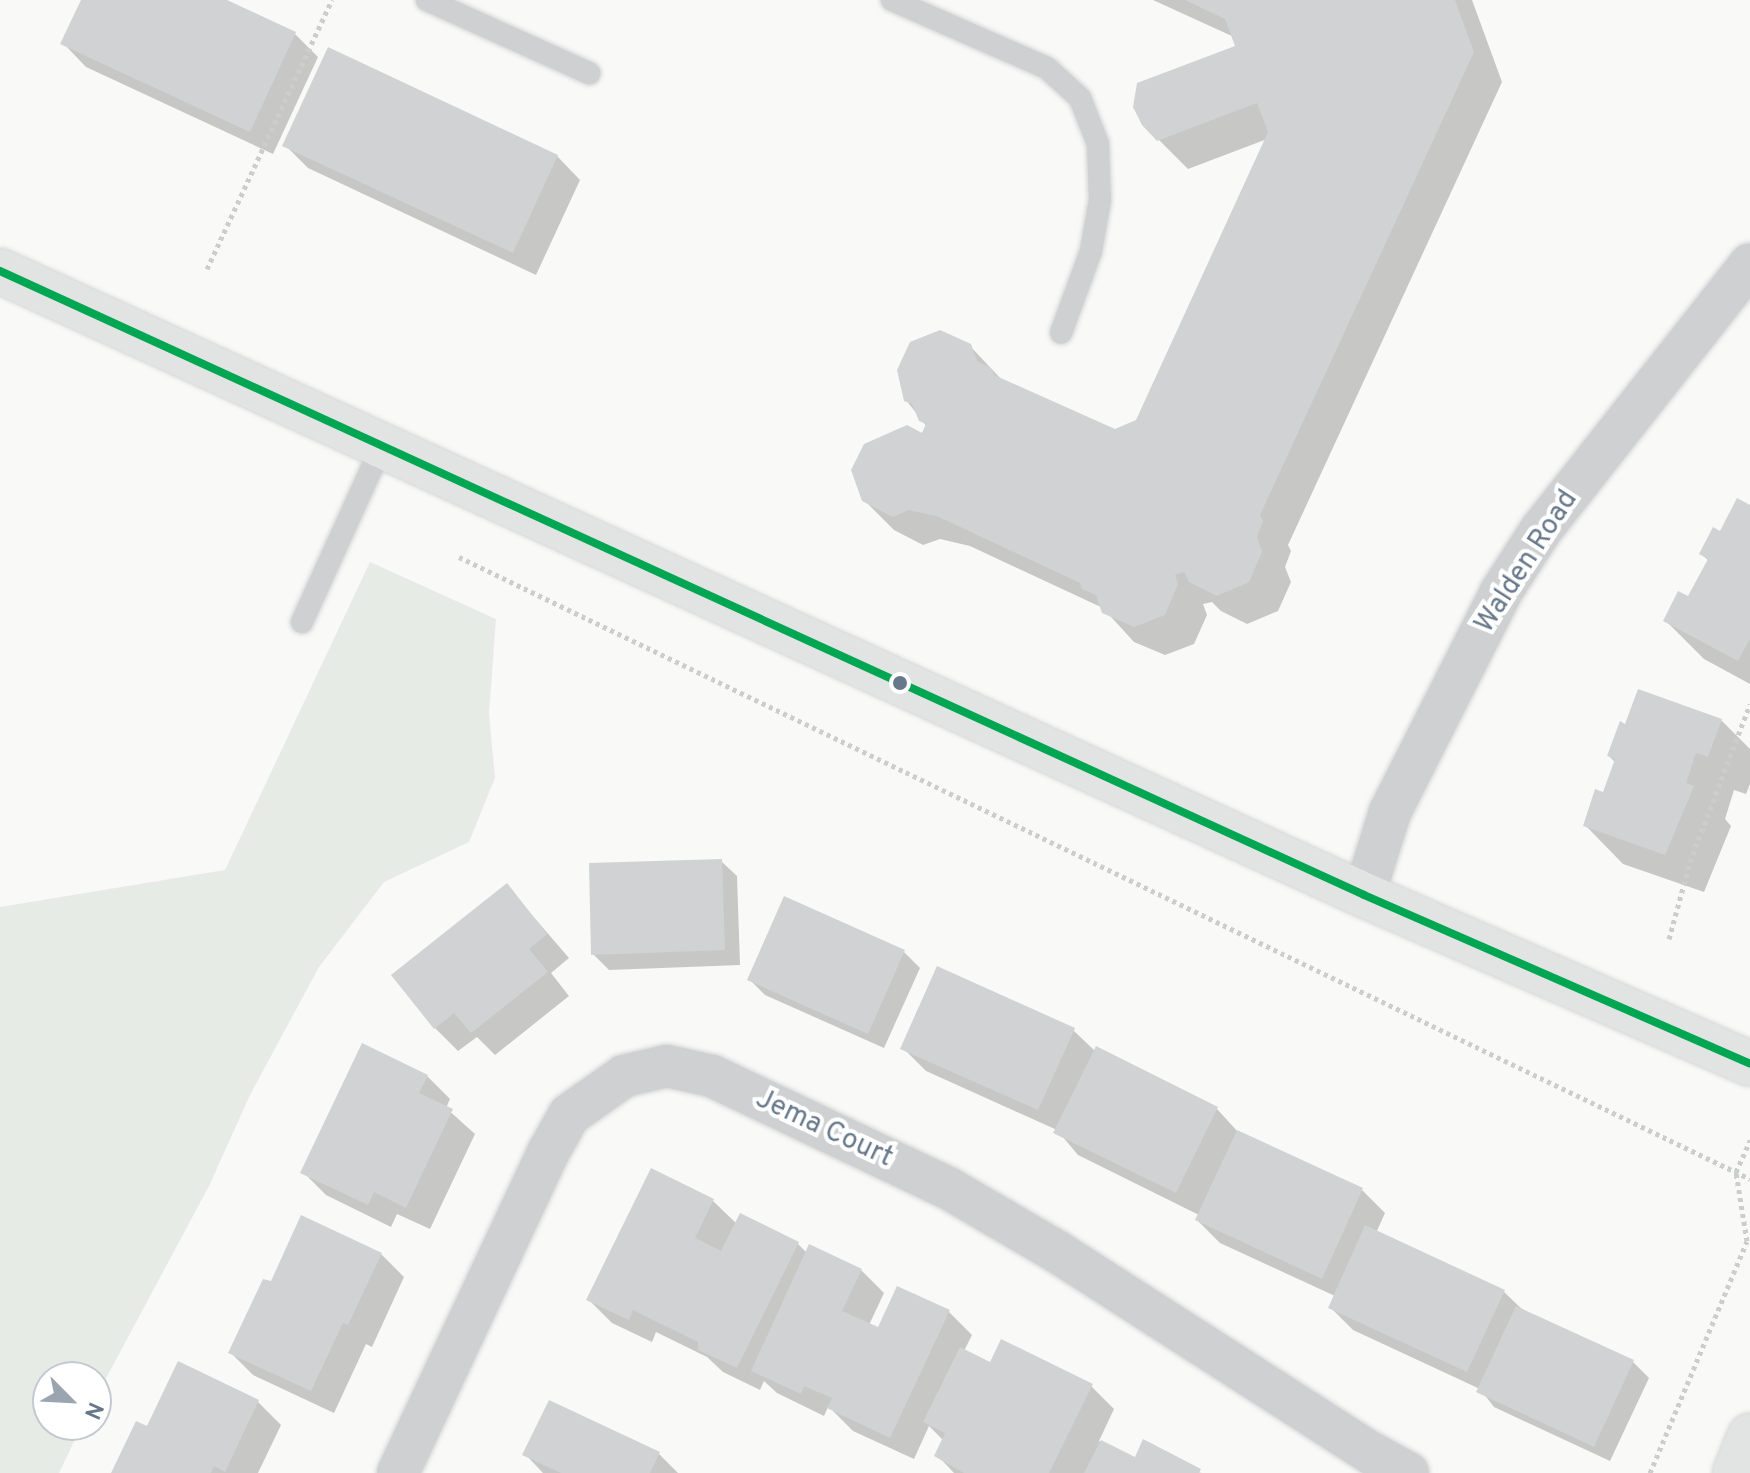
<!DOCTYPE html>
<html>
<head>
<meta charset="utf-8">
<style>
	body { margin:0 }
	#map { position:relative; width:1750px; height:1473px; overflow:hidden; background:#f9f9f8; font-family:Overpass,sans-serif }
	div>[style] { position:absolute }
	.green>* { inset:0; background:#e7ebe5 }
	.shadow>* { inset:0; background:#0003 }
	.building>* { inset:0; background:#d0d2d3 }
	.path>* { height:5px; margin-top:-2.5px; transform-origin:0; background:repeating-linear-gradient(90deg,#cccece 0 4px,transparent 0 8px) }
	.roads { filter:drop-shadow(0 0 2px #d5d5d6) drop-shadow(0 0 2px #d5d5d6) }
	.lane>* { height:22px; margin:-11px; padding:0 11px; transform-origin:11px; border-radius:11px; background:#ced0d1 }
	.street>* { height:42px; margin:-21px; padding:0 21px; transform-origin:21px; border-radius:21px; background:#ced0d1 }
	.secondary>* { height:44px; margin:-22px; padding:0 22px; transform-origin:22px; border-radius:22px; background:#e2e3e3 }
	.bus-1>* { height:8px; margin:-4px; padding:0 4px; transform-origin:4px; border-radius:4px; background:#00a651 }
	.dots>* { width:22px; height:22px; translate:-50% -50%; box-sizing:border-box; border:4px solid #fff; border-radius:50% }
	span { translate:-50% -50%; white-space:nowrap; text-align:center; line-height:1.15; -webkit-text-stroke:8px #fff; paint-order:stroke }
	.street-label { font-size:28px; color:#67788a }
	.north { position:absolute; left:32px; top:1361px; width:80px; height:80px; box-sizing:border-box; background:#fff; border:2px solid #c2c9d0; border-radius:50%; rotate:114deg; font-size:22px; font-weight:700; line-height:32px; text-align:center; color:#67788a }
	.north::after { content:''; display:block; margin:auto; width:28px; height:36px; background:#9aa5b0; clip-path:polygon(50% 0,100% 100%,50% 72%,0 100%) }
</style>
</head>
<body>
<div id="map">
	<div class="green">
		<i style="clip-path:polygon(370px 562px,496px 619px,489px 713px,495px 778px,469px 842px,384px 882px,319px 967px,250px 1095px,209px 1186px,96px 1397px,96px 1377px,48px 1377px,48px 1425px,82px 1425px,59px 1473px,0 1473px,0 907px,225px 870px)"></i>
	</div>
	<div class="shadow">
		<i style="clip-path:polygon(83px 0,222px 0,295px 34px,318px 57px,273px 154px,86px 67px,63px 43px)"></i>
		<i style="clip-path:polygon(1153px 0,1472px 0,1502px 82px,1288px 545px,1291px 551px,1285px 567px,1291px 582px,1278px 611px,1247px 624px,1221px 611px,1212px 602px,1203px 604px,1207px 615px,1194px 644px,1165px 655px,1134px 642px,1103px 608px,970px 546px,940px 539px,923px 545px,894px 530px,864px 500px,927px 427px,906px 400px,970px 346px,1002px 380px,1114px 431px,1137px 421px,1267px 139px,1188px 169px,1143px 124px,1238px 47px,1234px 37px)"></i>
		<i style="clip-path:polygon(285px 145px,557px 156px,580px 180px,536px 275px,308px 168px)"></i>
		<i style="clip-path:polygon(1750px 507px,1750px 684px,1704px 659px,1666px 621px,1689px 599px,1709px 561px,1701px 554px)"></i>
		<i style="clip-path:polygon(1721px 720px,1750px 749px,1750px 784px,1746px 794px,1734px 790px,1725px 819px,1731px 826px,1704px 892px,1623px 864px,1585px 825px,1605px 795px,1616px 763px,1609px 756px)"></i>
		<i style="clip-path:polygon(721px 861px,737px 876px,740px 965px,609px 970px,593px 954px)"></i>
		<i style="clip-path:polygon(507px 886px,569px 958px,551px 973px,569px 996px,495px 1055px,477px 1037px,458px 1051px,435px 1028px)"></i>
		<i style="clip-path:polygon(785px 899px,904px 952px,920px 968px,884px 1048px,765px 995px,749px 979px)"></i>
		<i style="clip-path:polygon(1073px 1030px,1095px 1051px,1217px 1109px,1239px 1133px,1362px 1190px,1385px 1213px,1376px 1233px,1503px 1291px,1525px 1312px,1633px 1362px,1649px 1378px,1610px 1461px,1494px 1407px,1480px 1389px,1353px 1330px,1330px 1307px,1335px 1296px,1220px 1243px,1197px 1220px,1199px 1215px,1078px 1155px,1057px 1130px,926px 1071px,903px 1048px)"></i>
		<i style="clip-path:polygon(427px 1076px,450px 1099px,446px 1108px,475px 1134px,430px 1229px,397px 1214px,391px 1227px,326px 1195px,303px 1172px)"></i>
		<i style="clip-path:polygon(652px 1171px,713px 1201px,737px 1224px,798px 1244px,807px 1253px,861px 1270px,884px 1293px,869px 1325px,879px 1330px,949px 1312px,972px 1335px,964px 1351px,991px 1364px,1091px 1386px,1114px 1409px,1099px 1441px,1135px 1460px,1202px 1473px,954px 1473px,937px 1455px,944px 1441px,929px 1426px,914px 1459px,853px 1431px,830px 1408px,828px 1407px,824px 1416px,777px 1393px,764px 1381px,760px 1390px,723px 1372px,707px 1357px,656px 1332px,652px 1342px,612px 1323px,589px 1300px)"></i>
		<i style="clip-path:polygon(302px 1218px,381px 1254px,404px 1277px,372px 1347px,366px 1344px,334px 1413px,253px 1375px,230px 1352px,272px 1283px)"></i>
		<i style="clip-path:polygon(258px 1402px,281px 1425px,258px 1473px,113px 1473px,148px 1429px)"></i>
		<i style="clip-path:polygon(525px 1454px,659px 1454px,678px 1473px,543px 1473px)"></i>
	</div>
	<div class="building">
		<i style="clip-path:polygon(81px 0,227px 0,296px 32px,250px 132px,60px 44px)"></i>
		<i style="clip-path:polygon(1185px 0,1455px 0,1474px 52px,1260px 515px,1263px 521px,1257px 537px,1262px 552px,1249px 582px,1217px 596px,1189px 582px,1184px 572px,1175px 575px,1178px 584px,1165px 615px,1134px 627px,1102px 613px,1096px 595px,1082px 589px,1080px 583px,939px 517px,909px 510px,893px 517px,862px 501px,851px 470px,864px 444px,907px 425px,922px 433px,926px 424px,919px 421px,912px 404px,904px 401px,897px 370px,910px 342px,940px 330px,971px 344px,977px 361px,991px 368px,994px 375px,1115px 429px,1136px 420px,1268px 132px,1257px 103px,1157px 141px,1142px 125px,1133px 107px,1137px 83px,1235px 46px,1225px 19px)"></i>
		<i style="clip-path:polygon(328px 47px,558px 155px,513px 253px,282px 146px)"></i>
		<i style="clip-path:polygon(1737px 498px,1750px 505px,1750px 639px,1738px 661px,1663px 621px,1678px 591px,1688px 596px,1708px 559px,1699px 554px,1713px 527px,1720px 531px)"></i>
		<i style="clip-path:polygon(1638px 689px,1722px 719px,1708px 757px,1696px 753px,1686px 783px,1694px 786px,1665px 855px,1583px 826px,1595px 789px,1603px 792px,1615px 759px,1607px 756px,1620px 721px,1625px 724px)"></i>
		<i style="clip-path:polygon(722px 859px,725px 950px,591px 955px,589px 863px)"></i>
		<i style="clip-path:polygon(507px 883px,547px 934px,529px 949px,548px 972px,471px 1033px,454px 1013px,434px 1029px,391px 975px)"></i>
		<i style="clip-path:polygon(784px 896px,905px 950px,868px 1034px,747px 980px)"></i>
		<i style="clip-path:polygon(937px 966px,1075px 1028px,1038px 1110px,900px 1049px)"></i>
		<i style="clip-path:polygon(362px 1043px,428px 1075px,419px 1093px,453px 1109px,406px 1208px,374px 1192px,368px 1205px,300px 1173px)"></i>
		<i style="clip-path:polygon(1096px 1046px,1218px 1107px,1176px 1193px,1053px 1133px)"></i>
		<i style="clip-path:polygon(1237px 1130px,1363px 1188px,1322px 1279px,1195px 1220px)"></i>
		<i style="clip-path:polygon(651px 1168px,714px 1199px,695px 1238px,721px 1251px,740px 1213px,799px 1242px,737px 1368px,698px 1350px,698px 1342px,633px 1310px,629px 1320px,586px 1300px)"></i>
		<i style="clip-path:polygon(301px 1215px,382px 1253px,348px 1325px,343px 1323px,311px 1391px,228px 1353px,263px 1279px,271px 1281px)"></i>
		<i style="clip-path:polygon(1365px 1225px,1505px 1290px,1467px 1372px,1328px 1308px)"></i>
		<i style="clip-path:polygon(809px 1244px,862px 1269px,842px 1311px,878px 1327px,897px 1286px,950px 1310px,890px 1438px,827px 1408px,832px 1398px,804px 1386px,801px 1394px,751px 1371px)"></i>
		<i style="clip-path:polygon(1516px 1306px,1634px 1360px,1594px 1447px,1476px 1392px)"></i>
		<i style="clip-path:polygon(1001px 1339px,1093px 1384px,1049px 1473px,964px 1473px,934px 1456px,945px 1433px,923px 1422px,960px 1347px,990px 1362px)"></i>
		<i style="clip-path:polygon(178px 1361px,259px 1400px,225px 1472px,214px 1466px,211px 1473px,111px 1473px,136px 1421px,147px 1426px)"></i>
		<i style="clip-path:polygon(549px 1400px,660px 1452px,650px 1473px,561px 1473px,522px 1455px)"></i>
		<i style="clip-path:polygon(1143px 1439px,1201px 1469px,1199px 1473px,1084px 1473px,1101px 1440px,1135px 1457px)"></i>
	</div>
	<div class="path">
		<i style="left:207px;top:269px;width:297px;rotate:-65.1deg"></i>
		<i style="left:459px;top:557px;width:1433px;rotate:25.72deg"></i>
		<i style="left:1669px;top:939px;width:80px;rotate:-74.7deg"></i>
		<i style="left:1690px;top:862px;width:169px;rotate:-69.2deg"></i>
		<i style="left:1650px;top:1473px;width:251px;rotate:-67.3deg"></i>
		<i style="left:1747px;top:1241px;width:70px;rotate:-99.1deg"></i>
		<i style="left:1736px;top:1172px;width:35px;rotate:-66deg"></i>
	</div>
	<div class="roads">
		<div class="lane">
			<i style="left:427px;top:0;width:178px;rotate:24.3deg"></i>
			<i style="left:892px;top:0;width:169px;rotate:23.7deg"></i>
			<i style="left:1047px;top:68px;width:45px;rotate:42.3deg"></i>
			<i style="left:1080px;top:98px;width:49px;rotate:68.6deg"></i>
			<i style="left:1098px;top:144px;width:56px;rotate:88deg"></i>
			<i style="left:1100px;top:200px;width:52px;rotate:100deg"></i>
			<i style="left:1091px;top:251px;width:87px;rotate:110.1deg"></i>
			<i style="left:302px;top:622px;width:193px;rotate:-65.6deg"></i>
		</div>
		<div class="street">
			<i style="left:1364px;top:895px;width:87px;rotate:-72.6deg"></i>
			<i style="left:1390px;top:812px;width:246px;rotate:-63.2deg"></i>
			<i style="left:1501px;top:592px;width:74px;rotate:-57.2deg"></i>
			<i style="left:1541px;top:530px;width:338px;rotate:-51.8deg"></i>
			<i style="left:398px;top:1473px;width:356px;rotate:-64.9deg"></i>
			<i style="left:549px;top:1151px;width:41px;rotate:-60.9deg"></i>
			<i style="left:569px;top:1115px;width:67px;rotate:-35.3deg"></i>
			<i style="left:624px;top:1076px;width:44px;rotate:-13.1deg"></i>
			<i style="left:667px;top:1066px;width:46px;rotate:12.5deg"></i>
			<i style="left:712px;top:1076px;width:261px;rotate:25.4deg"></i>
			<i style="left:948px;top:1188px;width:125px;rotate:30.3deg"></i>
			<i style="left:1056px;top:1251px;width:374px;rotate:32.7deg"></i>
			<i style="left:1371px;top:1453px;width:42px;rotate:28.4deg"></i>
		</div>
		<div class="secondary">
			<i style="left:0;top:271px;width:1500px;rotate:24.58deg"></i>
			<i style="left:1364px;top:895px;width:421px;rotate:23.6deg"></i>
			<i style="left:1735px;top:1473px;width:40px;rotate:-68deg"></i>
		</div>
	</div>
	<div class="bus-1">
		<i style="left:0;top:271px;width:1500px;rotate:24.58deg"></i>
		<i style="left:1364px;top:895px;width:421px;rotate:23.6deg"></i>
	</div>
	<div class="dots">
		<i style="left:900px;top:683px;background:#67788a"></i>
	</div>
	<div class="street-label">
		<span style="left:1527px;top:562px;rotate:-57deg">Walden Road</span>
		<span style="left:824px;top:1129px;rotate:25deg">Jema Court</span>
	</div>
	<div class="north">N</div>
</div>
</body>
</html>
